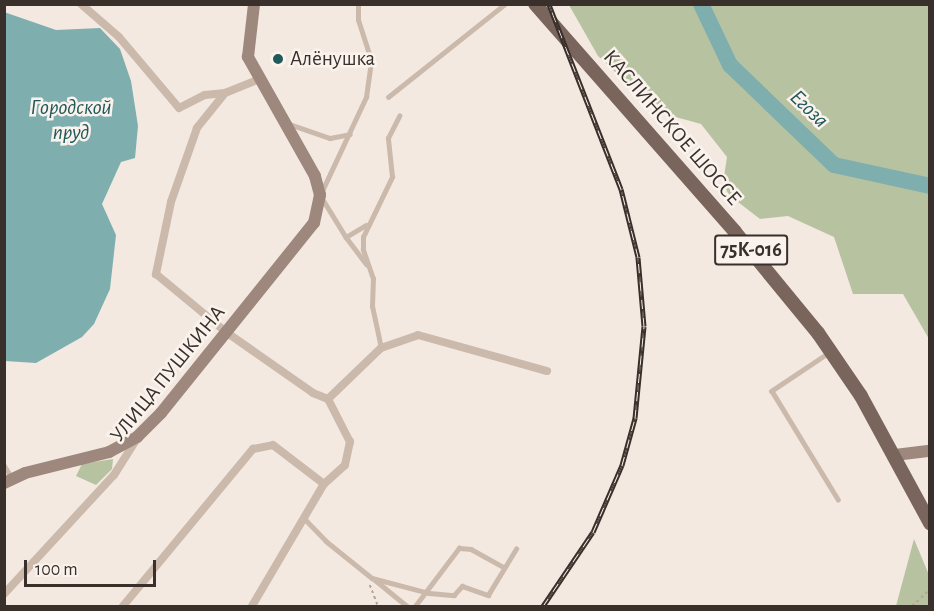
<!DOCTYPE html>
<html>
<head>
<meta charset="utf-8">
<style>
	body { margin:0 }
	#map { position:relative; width:934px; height:611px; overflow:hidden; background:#f3e9e0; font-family:"Alegreya Sans",sans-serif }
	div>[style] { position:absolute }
	.green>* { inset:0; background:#b7c2a0 }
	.water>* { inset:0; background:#7faeaf }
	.river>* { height:16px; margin:-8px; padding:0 8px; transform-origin:8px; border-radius:8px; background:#7faeaf }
	.path>* { height:1.5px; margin-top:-0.75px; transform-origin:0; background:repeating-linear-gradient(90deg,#b7a396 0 3px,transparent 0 6px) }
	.lane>* { height:4.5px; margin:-2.25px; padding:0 2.25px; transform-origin:2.25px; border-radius:2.25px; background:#cbb9ac }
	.street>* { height:8px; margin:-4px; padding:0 4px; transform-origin:4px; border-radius:4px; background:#cbb9ac }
	.secondary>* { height:12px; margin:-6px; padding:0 6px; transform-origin:6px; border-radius:6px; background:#9e887d }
	.primary>* { height:14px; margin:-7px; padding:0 7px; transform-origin:7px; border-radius:7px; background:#7a655c }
	.rail>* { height:5px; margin-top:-2.5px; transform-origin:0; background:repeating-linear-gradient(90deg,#faf3ed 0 9px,#392f2b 0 18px); box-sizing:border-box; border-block:2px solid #392f2b }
	.dots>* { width:16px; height:16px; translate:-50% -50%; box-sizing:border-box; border:3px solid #faf3ed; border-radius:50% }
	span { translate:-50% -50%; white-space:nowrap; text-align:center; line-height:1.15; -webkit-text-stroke:5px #faf3ed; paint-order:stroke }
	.shield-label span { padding:2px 4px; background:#faf3ed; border:2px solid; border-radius:4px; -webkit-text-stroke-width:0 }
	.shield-label { font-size:20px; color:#392f2b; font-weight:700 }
	.poi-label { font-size:21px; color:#392f2b }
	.left { translate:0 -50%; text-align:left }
	.street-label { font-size:21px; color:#392f2b }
	.water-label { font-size:22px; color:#21585a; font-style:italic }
	.frame { position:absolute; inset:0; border:6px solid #392f2b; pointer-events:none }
	.scale { position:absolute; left:24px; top:560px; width:132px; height:27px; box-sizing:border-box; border:3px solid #392f2b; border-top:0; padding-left:8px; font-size:18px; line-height:21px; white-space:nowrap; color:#392f2b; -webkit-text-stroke:4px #faf3ed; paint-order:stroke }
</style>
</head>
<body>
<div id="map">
	<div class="green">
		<i style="clip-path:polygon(569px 5px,929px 5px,929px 339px,903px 294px,853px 294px,834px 237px,788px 216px,760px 219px,729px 195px,723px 183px,727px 157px,701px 124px,672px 116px,642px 97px,598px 56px)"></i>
		<i style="clip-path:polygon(113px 459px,112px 469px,96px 485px,76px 476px,82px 464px)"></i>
		<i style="clip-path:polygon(914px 539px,929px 575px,929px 606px,896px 606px)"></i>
	</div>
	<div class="water">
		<i style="clip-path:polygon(4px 12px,56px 30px,100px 28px,120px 49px,131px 81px,138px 126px,135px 158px,121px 162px,102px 204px,116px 235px,110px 289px,94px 324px,82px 337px,36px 363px,5px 361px)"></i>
	</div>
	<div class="river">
		<i style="left:701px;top:4px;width:68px;rotate:64.6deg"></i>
		<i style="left:730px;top:65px;width:144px;rotate:43.9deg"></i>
		<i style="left:834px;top:165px;width:98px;rotate:12.3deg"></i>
	</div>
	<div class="path">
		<i style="left:370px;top:585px;width:22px;rotate:69deg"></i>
		<i style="left:912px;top:606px;width:25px;rotate:-43deg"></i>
	</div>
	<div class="lane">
		<i style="left:388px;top:97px;width:149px;rotate:-38.5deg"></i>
		<i style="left:289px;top:124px;width:43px;rotate:18.9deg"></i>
		<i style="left:330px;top:138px;width:20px;rotate:-11deg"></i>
		<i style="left:322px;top:191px;width:104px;rotate:-64.9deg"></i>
		<i style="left:366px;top:97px;width:37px;rotate:-82deg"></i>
		<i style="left:371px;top:60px;width:42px;rotate:-108deg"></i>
		<i style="left:358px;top:20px;width:16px;rotate:-90deg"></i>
		<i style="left:322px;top:198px;width:46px;rotate:58.4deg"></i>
		<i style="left:346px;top:237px;width:23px;rotate:-31deg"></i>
		<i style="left:346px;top:237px;width:34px;rotate:53deg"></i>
		<i style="left:381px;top:348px;width:43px;rotate:-102.1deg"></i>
		<i style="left:372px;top:306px;width:27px;rotate:-88deg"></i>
		<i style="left:373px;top:279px;width:31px;rotate:-109deg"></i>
		<i style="left:363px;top:250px;width:13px;rotate:-90deg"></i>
		<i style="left:363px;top:237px;width:67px;rotate:-64.2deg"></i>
		<i style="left:392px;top:177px;width:39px;rotate:-96deg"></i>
		<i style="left:388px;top:138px;width:25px;rotate:-63deg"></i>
		<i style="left:829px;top:353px;width:69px;rotate:146.3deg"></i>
		<i style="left:772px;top:391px;width:127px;rotate:58.6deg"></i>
		<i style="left:4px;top:465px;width:15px;rotate:58deg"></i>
		<i style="left:304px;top:518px;width:32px;rotate:46deg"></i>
		<i style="left:326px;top:541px;width:59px;rotate:38.8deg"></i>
		<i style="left:372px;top:578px;width:59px;rotate:14.7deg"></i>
		<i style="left:429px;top:593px;width:25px;rotate:5deg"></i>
		<i style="left:454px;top:595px;width:12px;rotate:-48deg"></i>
		<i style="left:462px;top:586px;width:28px;rotate:19deg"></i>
		<i style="left:488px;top:595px;width:54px;rotate:-58.7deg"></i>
		<i style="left:374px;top:579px;width:43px;rotate:39.3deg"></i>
		<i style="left:415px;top:606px;width:73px;rotate:-52.8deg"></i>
		<i style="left:459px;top:548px;width:12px;rotate:5deg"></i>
		<i style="left:471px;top:549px;width:38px;rotate:29deg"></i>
	</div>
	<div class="street">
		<i style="left:81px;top:4px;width:50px;rotate:41deg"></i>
		<i style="left:119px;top:37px;width:93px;rotate:49.8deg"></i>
		<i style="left:179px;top:108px;width:29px;rotate:-27deg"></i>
		<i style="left:205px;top:95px;width:20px;rotate:-6deg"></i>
		<i style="left:225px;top:93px;width:45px;rotate:128.7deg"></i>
		<i style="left:197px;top:128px;width:78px;rotate:109.4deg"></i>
		<i style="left:171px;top:202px;width:74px;rotate:101.8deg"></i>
		<i style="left:156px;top:274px;width:91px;rotate:39.6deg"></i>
		<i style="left:226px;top:332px;width:106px;rotate:35deg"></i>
		<i style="left:313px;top:393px;width:16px;rotate:22deg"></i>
		<i style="left:225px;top:93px;width:38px;rotate:-22deg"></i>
		<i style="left:4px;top:594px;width:162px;rotate:-47.3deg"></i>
		<i style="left:114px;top:475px;width:41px;rotate:-57.8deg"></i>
		<i style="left:123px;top:606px;width:204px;rotate:-50.4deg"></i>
		<i style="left:253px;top:449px;width:20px;rotate:-11deg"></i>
		<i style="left:273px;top:445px;width:64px;rotate:37.4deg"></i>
		<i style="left:252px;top:606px;width:142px;rotate:-59.5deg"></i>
		<i style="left:324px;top:484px;width:28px;rotate:-42deg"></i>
		<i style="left:345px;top:465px;width:24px;rotate:-78deg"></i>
		<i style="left:350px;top:442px;width:48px;rotate:-117.1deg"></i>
		<i style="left:328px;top:399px;width:74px;rotate:-43.9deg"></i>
		<i style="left:381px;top:348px;width:39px;rotate:-19deg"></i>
		<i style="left:418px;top:335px;width:134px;rotate:15.6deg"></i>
	</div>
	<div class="secondary">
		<i style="left:895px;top:455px;width:35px;rotate:-7deg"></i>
		<i style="left:4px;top:483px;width:23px;rotate:-25deg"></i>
		<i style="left:25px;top:473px;width:87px;rotate:-14deg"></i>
		<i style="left:109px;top:452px;width:32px;rotate:-28deg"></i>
		<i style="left:137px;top:437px;width:34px;rotate:-45deg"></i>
		<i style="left:161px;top:413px;width:244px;rotate:-51.2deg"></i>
		<i style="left:314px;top:223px;width:29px;rotate:-78deg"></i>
		<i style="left:320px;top:195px;width:20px;rotate:-105deg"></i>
		<i style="left:315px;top:176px;width:137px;rotate:-119.4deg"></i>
		<i style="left:248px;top:57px;width:53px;rotate:-83.5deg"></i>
	</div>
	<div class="primary">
		<i style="left:535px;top:4px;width:303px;rotate:48.7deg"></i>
		<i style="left:735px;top:232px;width:131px;rotate:50.6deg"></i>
		<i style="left:818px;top:333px;width:76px;rotate:55.7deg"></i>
		<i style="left:861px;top:396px;width:145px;rotate:61.5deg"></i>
	</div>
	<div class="rail">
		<i style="left:543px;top:606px;width:89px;rotate:-56deg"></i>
		<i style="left:593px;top:532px;width:73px;rotate:-66.6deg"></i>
		<i style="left:622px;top:465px;width:49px;rotate:-74.5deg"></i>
		<i style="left:635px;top:418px;width:92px;rotate:-84.4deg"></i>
		<i style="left:644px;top:326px;width:69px;rotate:-95deg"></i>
		<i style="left:638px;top:257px;width:70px;rotate:-104deg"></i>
		<i style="left:621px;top:189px;width:199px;rotate:-111.3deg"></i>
	</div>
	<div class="dots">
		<i style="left:278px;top:59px;background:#21585a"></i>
	</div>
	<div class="shield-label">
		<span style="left:751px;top:250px">75К-016</span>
	</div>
	<div class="poi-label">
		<span class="left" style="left:290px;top:59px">Алёнушка</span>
	</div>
	<div class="street-label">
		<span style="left:672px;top:128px;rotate:49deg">КАСЛИНСКОЕ ШОССЕ</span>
		<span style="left:168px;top:374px;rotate:-51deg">УЛИЦА ПУШКИНА</span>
	</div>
	<div class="water-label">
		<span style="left:71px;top:120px">Городской<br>пруд</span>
		<span style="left:809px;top:109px;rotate:44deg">Егоза</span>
	</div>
	<div class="frame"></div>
	<div class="scale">100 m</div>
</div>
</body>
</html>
